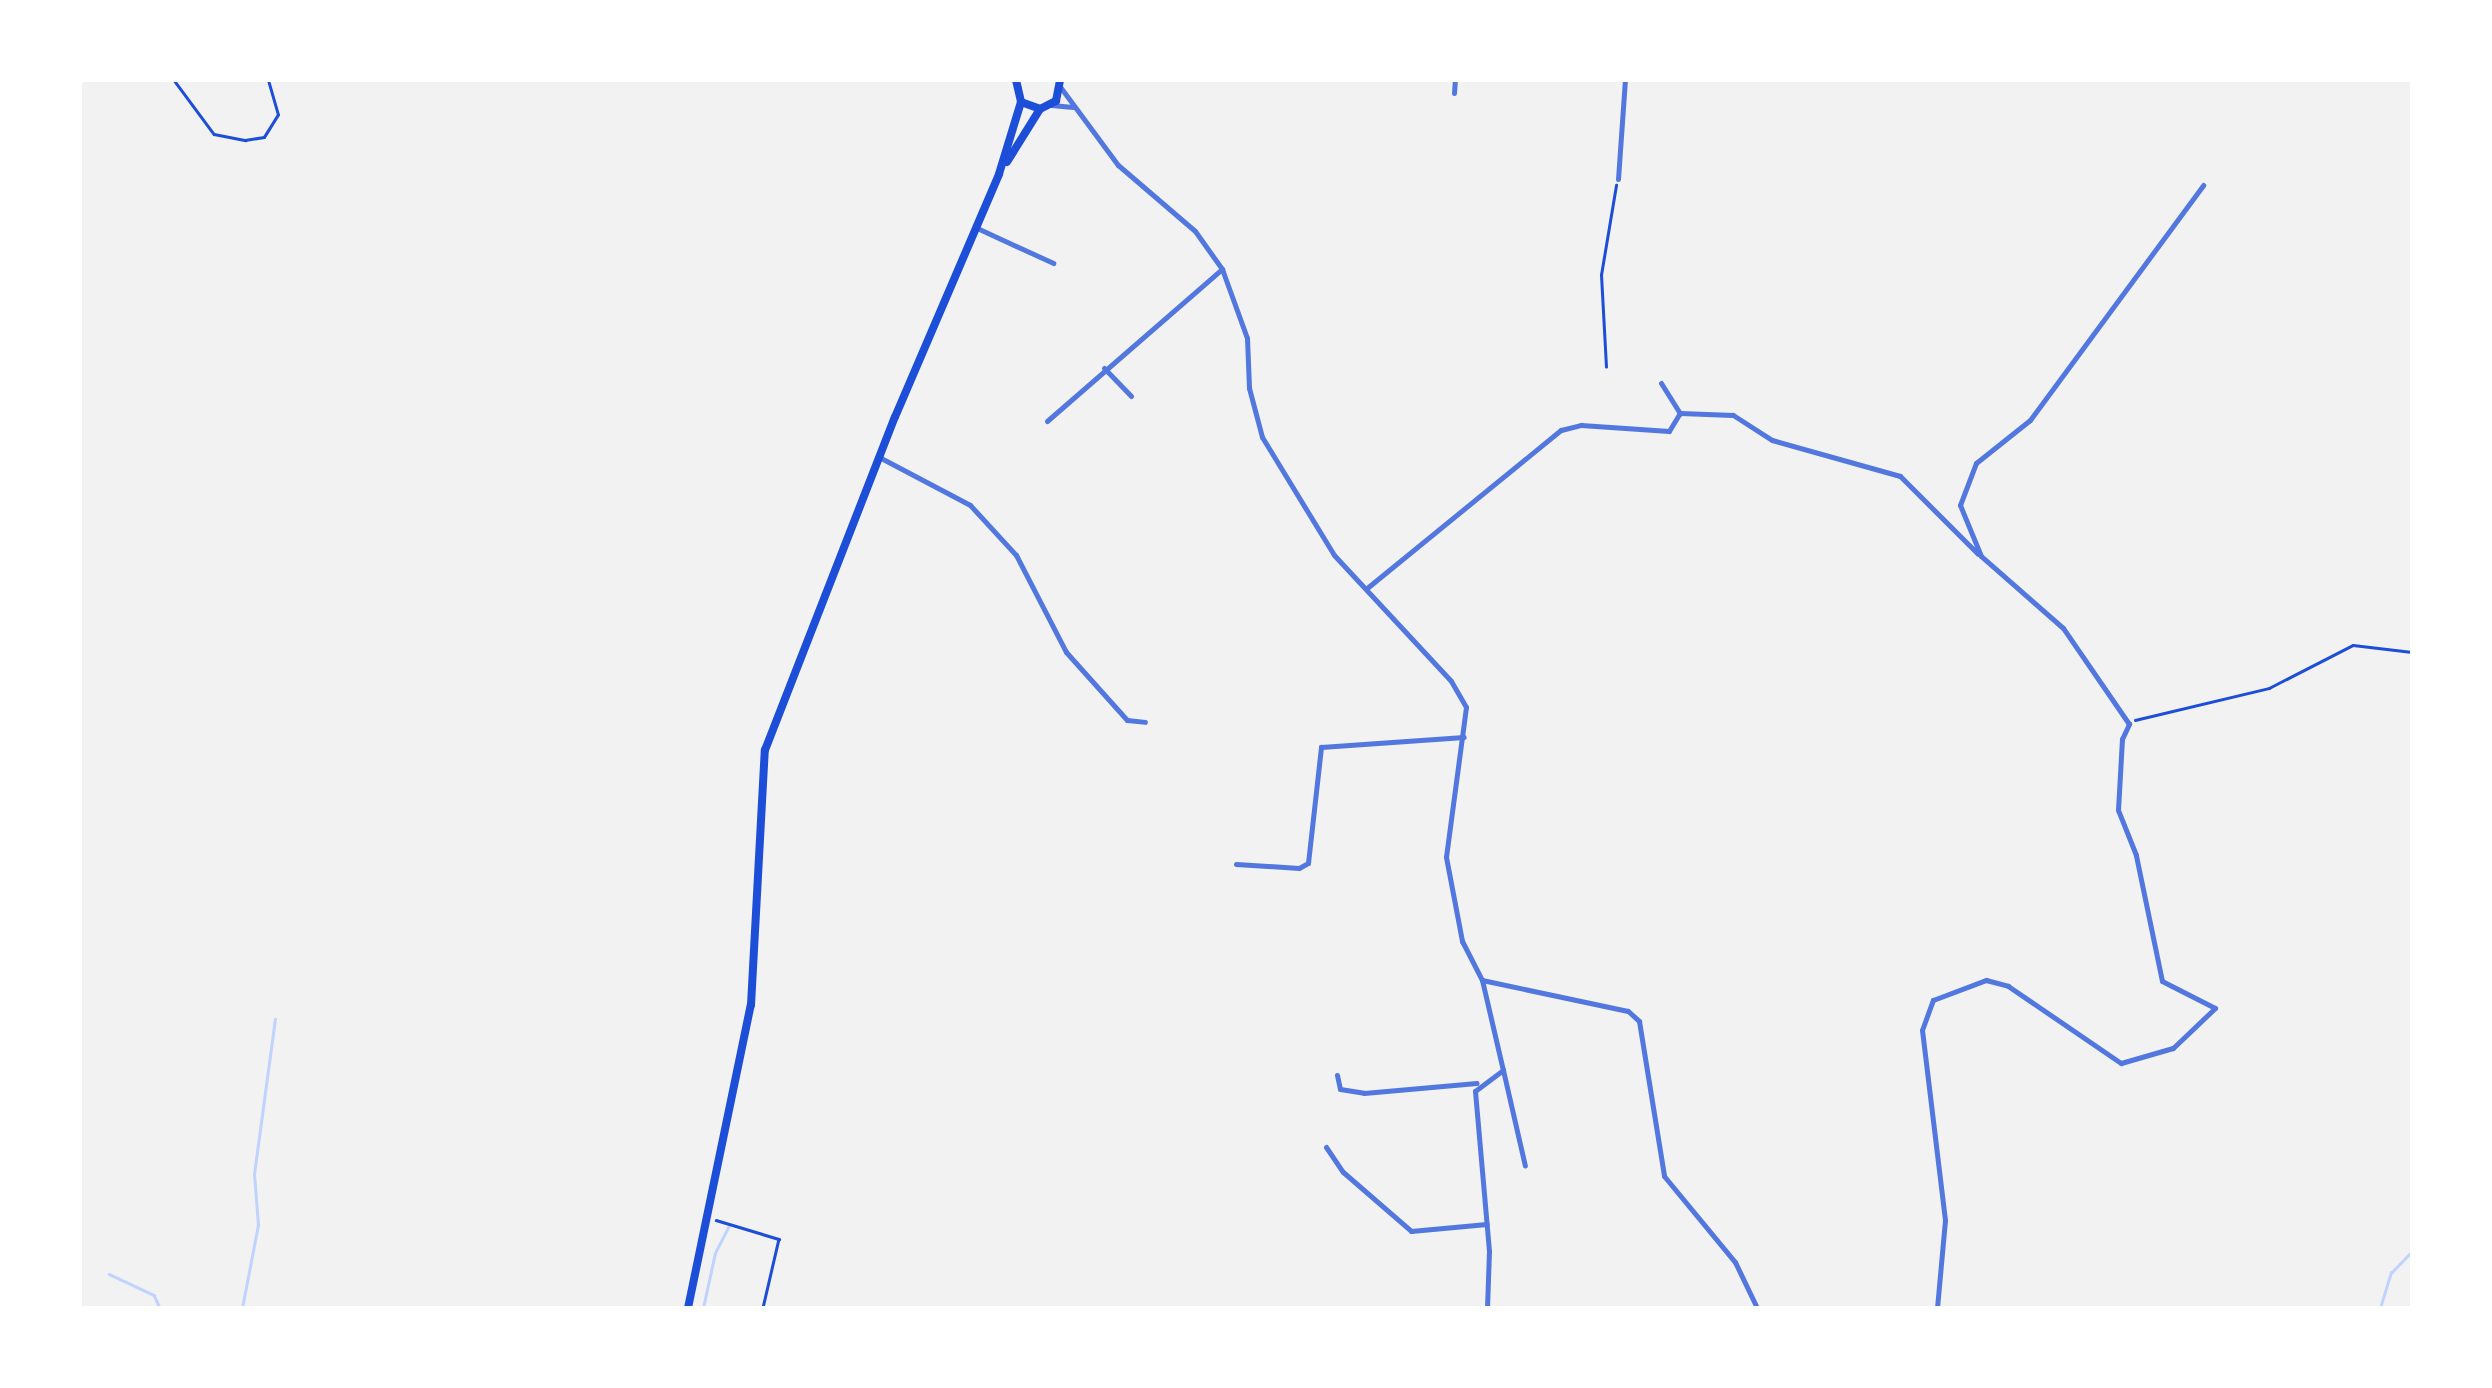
<!DOCTYPE html>
<html>
<head>
<meta charset="utf-8">
<style>
	body { margin:0 }
	#map { position:relative; width:2492px; height:1388px; overflow:hidden; background:#f2f2f2; font-family:Barlow,sans-serif }
	div>[style] { position:absolute }
	.stream>* { height:2.5px; margin:-1.25px; padding:0 1.25px; transform-origin:1.25px; border-radius:1.25px; background:#bfd3fe }
	.path>* { height:2.5px; margin:-1.25px; padding:0 1.25px; transform-origin:1.25px; border-radius:1.25px; background:#1d4ed8 }
	.minor>* { height:5px; margin:-2.5px; padding:0 2.5px; transform-origin:2.5px; border-radius:2.5px; background:#5277de }
	.secondary>* { height:8px; margin:-4px; padding:0 4px; transform-origin:4px; border-radius:4px; background:#1d4ed8 }
	span { translate:-50% -50%; white-space:nowrap; text-align:center; line-height:1.15; -webkit-text-stroke:8px #fff; paint-order:stroke }
	.frame { position:absolute; inset:0; border:82px solid #fff; pointer-events:none }
</style>
</head>
<body>
<div id="map">
	<div class="stream">
		<i style="left:109px;top:1274px;width:50px;rotate:25deg"></i>
		<i style="left:154px;top:1295px;width:14px;rotate:65deg"></i>
		<i style="left:242px;top:1308px;width:85px;rotate:-79.1deg"></i>
		<i style="left:258px;top:1225px;width:51px;rotate:-94.5deg"></i>
		<i style="left:254px;top:1174px;width:156px;rotate:-82.3deg"></i>
		<i style="left:703px;top:1308px;width:56px;rotate:-77.7deg"></i>
		<i style="left:715px;top:1253px;width:29px;rotate:-63deg"></i>
		<i style="left:2380px;top:1308px;width:37px;rotate:-73deg"></i>
		<i style="left:2391px;top:1273px;width:30px;rotate:-46deg"></i>
	</div>
	<div class="path">
		<i style="left:174px;top:80px;width:67px;rotate:53.5deg"></i>
		<i style="left:214px;top:134px;width:32px;rotate:11deg"></i>
		<i style="left:245px;top:140px;width:19px;rotate:-9deg"></i>
		<i style="left:264px;top:137px;width:26px;rotate:-58deg"></i>
		<i style="left:278px;top:115px;width:36px;rotate:-106deg"></i>
		<i style="left:1606px;top:367px;width:92px;rotate:-93.1deg"></i>
		<i style="left:1601px;top:275px;width:91px;rotate:-80.5deg"></i>
		<i style="left:2135px;top:720px;width:138px;rotate:-13.4deg"></i>
		<i style="left:2269px;top:688px;width:94px;rotate:-27.1deg"></i>
		<i style="left:2353px;top:645px;width:59px;rotate:6.8deg"></i>
		<i style="left:716px;top:1220px;width:66px;rotate:16.8deg"></i>
		<i style="left:779px;top:1239px;width:71px;rotate:103.1deg"></i>
	</div>
	<div class="minor">
		<i style="left:1061px;top:88px;width:96px;rotate:53.5deg"></i>
		<i style="left:1118px;top:165px;width:101px;rotate:40.6deg"></i>
		<i style="left:1195px;top:231px;width:47px;rotate:54.6deg"></i>
		<i style="left:1222px;top:269px;width:73px;rotate:70.1deg"></i>
		<i style="left:1247px;top:338px;width:50px;rotate:87.7deg"></i>
		<i style="left:1249px;top:388px;width:51px;rotate:75.1deg"></i>
		<i style="left:1262px;top:437px;width:138px;rotate:58.6deg"></i>
		<i style="left:1334px;top:555px;width:172px;rotate:47.1deg"></i>
		<i style="left:1451px;top:681px;width:30px;rotate:60deg"></i>
		<i style="left:1466px;top:707px;width:151px;rotate:97.6deg"></i>
		<i style="left:1446px;top:857px;width:86px;rotate:79.2deg"></i>
		<i style="left:1462px;top:941px;width:44px;rotate:62.9deg"></i>
		<i style="left:1482px;top:980px;width:92px;rotate:76.9deg"></i>
		<i style="left:1503px;top:1070px;width:35px;rotate:143deg"></i>
		<i style="left:1475px;top:1091px;width:161px;rotate:85deg"></i>
		<i style="left:1489px;top:1251px;width:57px;rotate:92deg"></i>
		<i style="left:1454px;top:93px;width:13px;rotate:-86deg"></i>
		<i style="left:1051px;top:105px;width:22px;rotate:5deg"></i>
		<i style="left:1618px;top:179px;width:99px;rotate:-86deg"></i>
		<i style="left:977px;top:228px;width:84px;rotate:24.7deg"></i>
		<i style="left:1104px;top:368px;width:39px;rotate:46deg"></i>
		<i style="left:1661px;top:383px;width:36px;rotate:58deg"></i>
		<i style="left:1680px;top:413px;width:53px;rotate:2.2deg"></i>
		<i style="left:1733px;top:415px;width:46px;rotate:32.7deg"></i>
		<i style="left:1772px;top:440px;width:133px;rotate:15.7deg"></i>
		<i style="left:1900px;top:476px;width:110px;rotate:45deg"></i>
		<i style="left:1047px;top:421px;width:232px;rotate:-41deg"></i>
		<i style="left:879px;top:457px;width:103px;rotate:27.8deg"></i>
		<i style="left:970px;top:505px;width:68px;rotate:47.4deg"></i>
		<i style="left:1016px;top:555px;width:109px;rotate:62.7deg"></i>
		<i style="left:1066px;top:652px;width:91px;rotate:48.1deg"></i>
		<i style="left:1127px;top:720px;width:18px;rotate:6deg"></i>
		<i style="left:1367px;top:588px;width:250px;rotate:-39.2deg"></i>
		<i style="left:1561px;top:430px;width:21px;rotate:-14deg"></i>
		<i style="left:1581px;top:425px;width:88px;rotate:3.9deg"></i>
		<i style="left:1669px;top:431px;width:21px;rotate:-59deg"></i>
		<i style="left:1236px;top:864px;width:63px;rotate:3.6deg"></i>
		<i style="left:1299px;top:868px;width:10px;rotate:-29deg"></i>
		<i style="left:1308px;top:863px;width:117px;rotate:-83.6deg"></i>
		<i style="left:1321px;top:747px;width:143px;rotate:-4deg"></i>
		<i style="left:1482px;top:980px;width:149px;rotate:12deg"></i>
		<i style="left:1628px;top:1011px;width:15px;rotate:42deg"></i>
		<i style="left:1639px;top:1021px;width:157px;rotate:80.8deg"></i>
		<i style="left:1664px;top:1176px;width:112px;rotate:50.5deg"></i>
		<i style="left:1735px;top:1262px;width:51px;rotate:64.4deg"></i>
		<i style="left:1503px;top:1070px;width:98px;rotate:77.1deg"></i>
		<i style="left:1337px;top:1075px;width:14px;rotate:78deg"></i>
		<i style="left:1340px;top:1089px;width:24px;rotate:9deg"></i>
		<i style="left:1364px;top:1093px;width:113px;rotate:-5.1deg"></i>
		<i style="left:1326px;top:1147px;width:30px;rotate:56deg"></i>
		<i style="left:1343px;top:1172px;width:90px;rotate:40.9deg"></i>
		<i style="left:1411px;top:1231px;width:76px;rotate:-5.3deg"></i>
		<i style="left:1937px;top:1308px;width:88px;rotate:-84.8deg"></i>
		<i style="left:1945px;top:1220px;width:191px;rotate:-96.9deg"></i>
		<i style="left:1922px;top:1030px;width:32px;rotate:-70deg"></i>
		<i style="left:1933px;top:1000px;width:57px;rotate:-20.7deg"></i>
		<i style="left:1986px;top:980px;width:23px;rotate:15deg"></i>
		<i style="left:2008px;top:986px;width:137px;rotate:34.3deg"></i>
		<i style="left:2121px;top:1063px;width:54px;rotate:-16.1deg"></i>
		<i style="left:2173px;top:1048px;width:58px;rotate:-43.6deg"></i>
		<i style="left:2215px;top:1008px;width:59px;rotate:-153deg"></i>
		<i style="left:2162px;top:981px;width:129px;rotate:-101.7deg"></i>
		<i style="left:2136px;top:855px;width:48px;rotate:-111.8deg"></i>
		<i style="left:2118px;top:810px;width:71px;rotate:-86.8deg"></i>
		<i style="left:2122px;top:739px;width:17px;rotate:-65deg"></i>
		<i style="left:2129px;top:724px;width:116px;rotate:-124.5deg"></i>
		<i style="left:2063px;top:628px;width:109px;rotate:-138.7deg"></i>
		<i style="left:1981px;top:556px;width:55px;rotate:-112.4deg"></i>
		<i style="left:1960px;top:505px;width:45px;rotate:-69.1deg"></i>
		<i style="left:1976px;top:463px;width:69px;rotate:-38.5deg"></i>
		<i style="left:2030px;top:420px;width:292px;rotate:-53.6deg"></i>
	</div>
	<div class="secondary">
		<i style="left:1016px;top:80px;width:23px;rotate:77deg"></i>
		<i style="left:1021px;top:102px;width:20px;rotate:20deg"></i>
		<i style="left:1040px;top:109px;width:18px;rotate:-27deg"></i>
		<i style="left:1056px;top:101px;width:21px;rotate:-79deg"></i>
		<i style="left:1007px;top:162px;width:62px;rotate:-58.1deg"></i>
		<i style="left:688px;top:1308px;width:309px;rotate:-78.3deg"></i>
		<i style="left:751px;top:1005px;width:255px;rotate:-86.9deg"></i>
		<i style="left:765px;top:750px;width:357px;rotate:-68.7deg"></i>
		<i style="left:895px;top:417px;width:264px;rotate:-66.8deg"></i>
		<i style="left:999px;top:174px;width:75px;rotate:-73deg"></i>
	</div>
	<div class="frame"></div>
</div>
</body>
</html>
